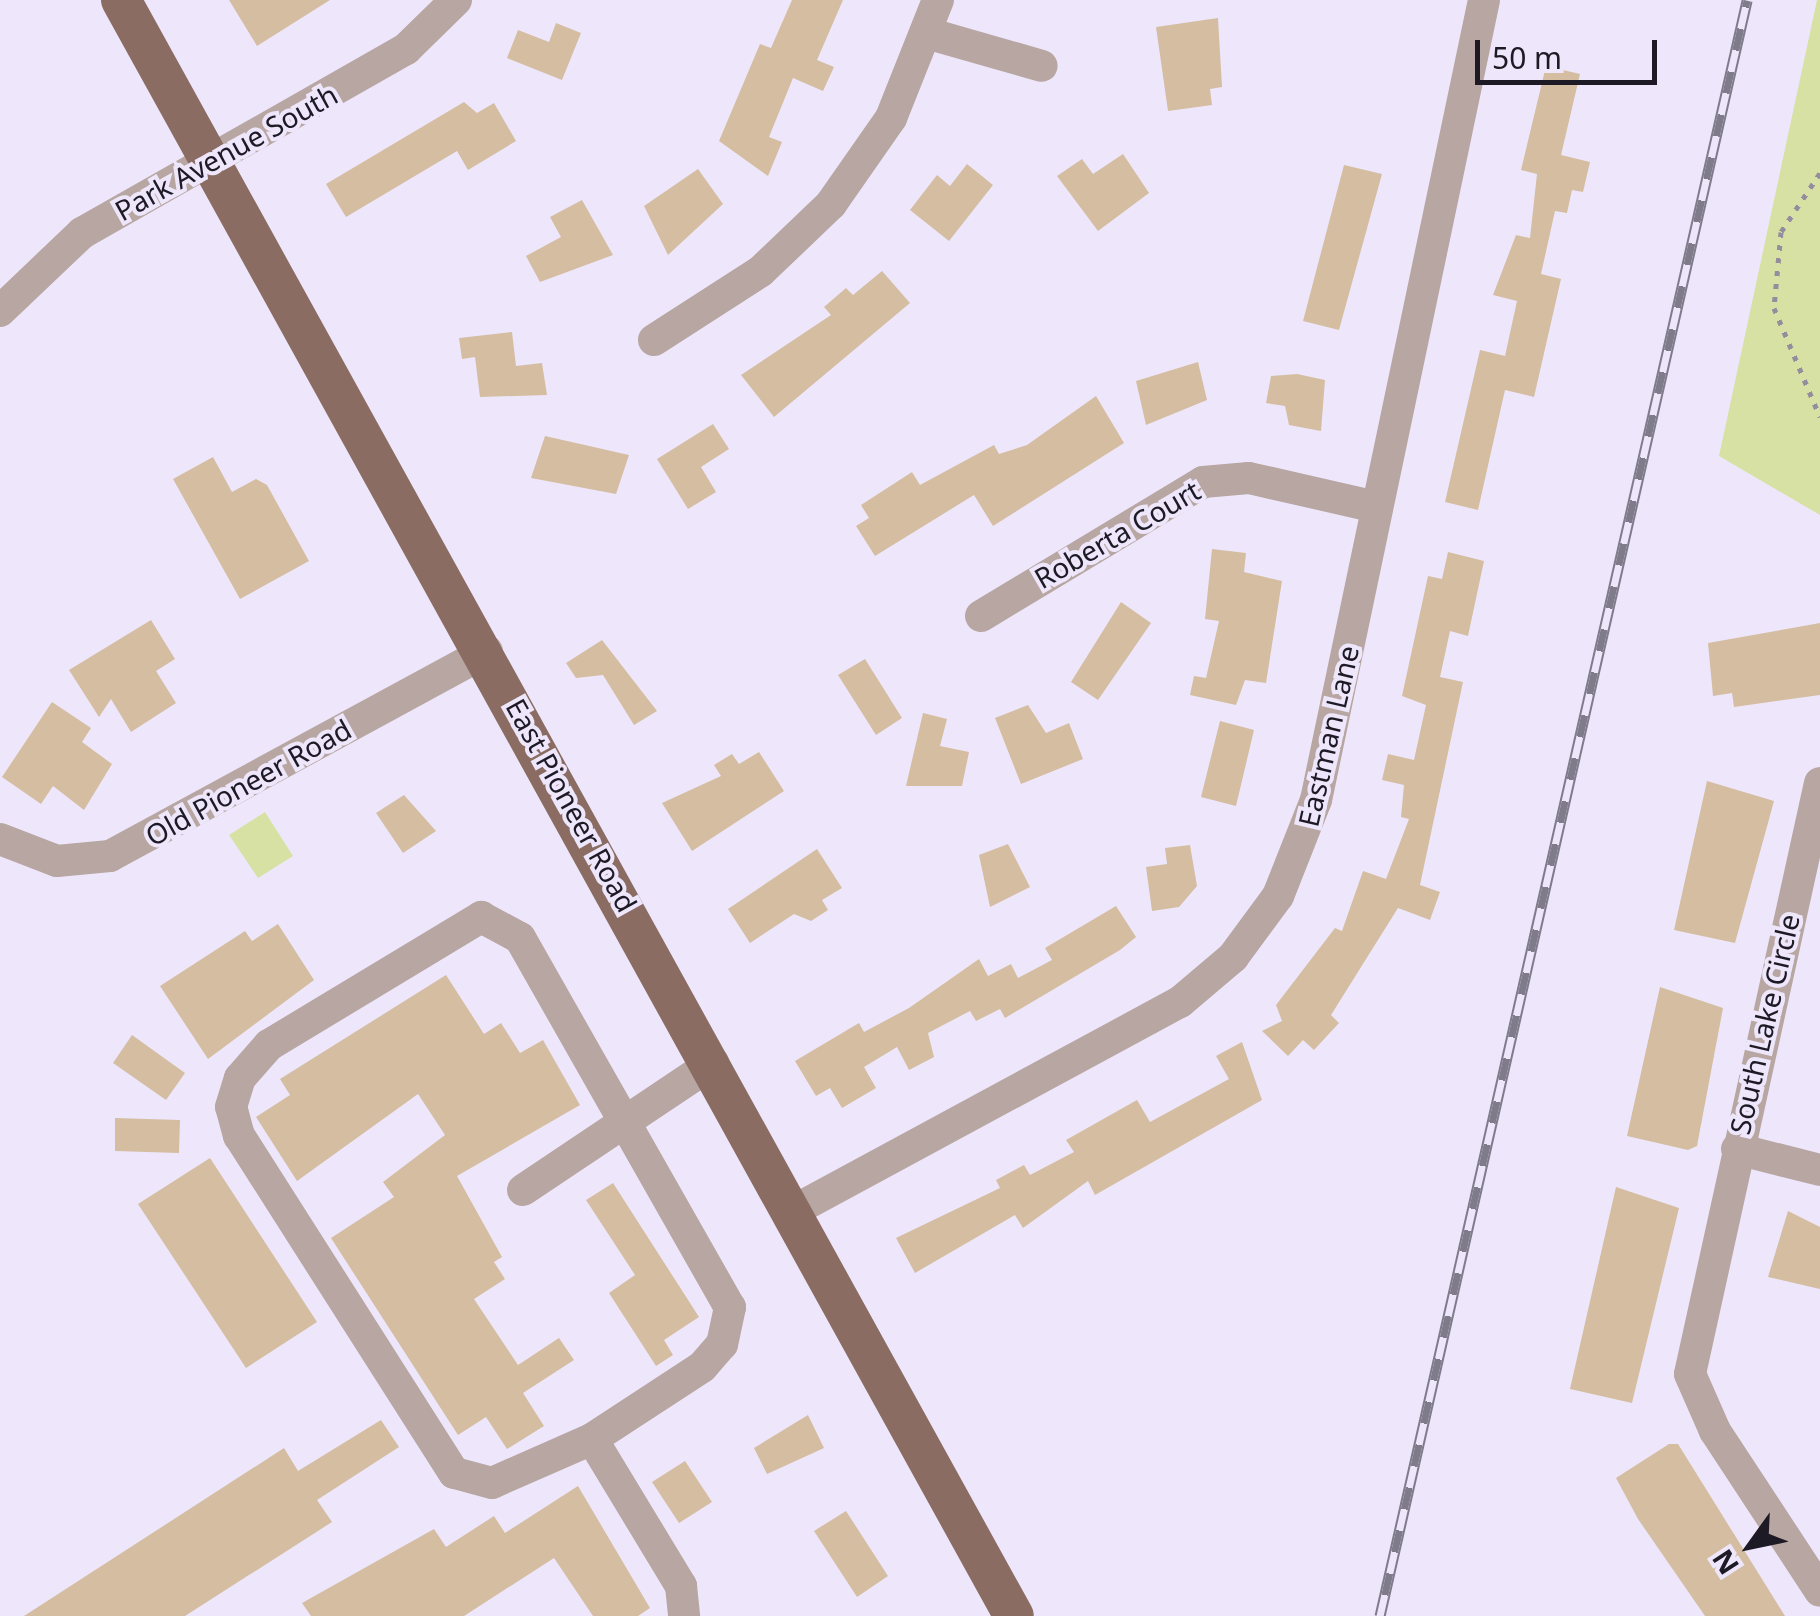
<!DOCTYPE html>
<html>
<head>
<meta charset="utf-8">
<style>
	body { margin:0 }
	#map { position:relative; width:1820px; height:1616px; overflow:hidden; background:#eee7fc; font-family:"Noto Sans",sans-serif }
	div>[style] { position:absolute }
	.green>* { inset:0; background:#d7e1a4 }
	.building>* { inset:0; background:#d4bda0 }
	.path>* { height:5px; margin-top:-2.5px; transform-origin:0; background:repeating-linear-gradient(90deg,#938d9e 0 5px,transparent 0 13px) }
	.minor>* { height:32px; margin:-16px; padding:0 16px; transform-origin:16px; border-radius:16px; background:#b7a6a1 }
	.major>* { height:40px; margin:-20px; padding:0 20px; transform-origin:20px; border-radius:20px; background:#8a6c63 }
	.rail>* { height:11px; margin-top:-5.5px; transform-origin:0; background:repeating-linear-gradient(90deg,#eee7fc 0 22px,#807b8b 0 44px); box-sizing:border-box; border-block:2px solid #807b8b }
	span { translate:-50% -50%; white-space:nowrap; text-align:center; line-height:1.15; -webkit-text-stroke:8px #eee7fc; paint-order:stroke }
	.street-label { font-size:28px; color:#1d1925 }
	.north { position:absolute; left:1700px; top:1496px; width:100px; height:100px; -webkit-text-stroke:8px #eee7fc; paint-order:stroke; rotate:237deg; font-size:28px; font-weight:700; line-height:40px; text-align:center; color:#1d1925 }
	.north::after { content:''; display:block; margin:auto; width:35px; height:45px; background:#1d1925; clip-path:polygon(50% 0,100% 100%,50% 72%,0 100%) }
	.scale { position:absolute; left:1475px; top:40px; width:182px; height:45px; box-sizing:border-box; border:5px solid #1d1925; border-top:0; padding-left:12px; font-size:30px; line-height:35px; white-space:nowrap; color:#1d1925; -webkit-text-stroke:8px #eee7fc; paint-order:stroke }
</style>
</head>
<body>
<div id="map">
	<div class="green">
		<i style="clip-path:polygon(1817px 0,1820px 0,1820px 515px,1719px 456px)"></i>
		<i style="clip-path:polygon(265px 812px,293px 856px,258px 878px,229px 835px)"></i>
	</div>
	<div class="building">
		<i style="clip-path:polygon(229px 0,330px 0,257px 46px)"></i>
		<i style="clip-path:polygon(792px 0,843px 0,817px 60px,834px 67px,823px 91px,793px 78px,769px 137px,782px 142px,768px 176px,719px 141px,760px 44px,771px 48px)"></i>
		<i style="clip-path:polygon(1218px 18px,1222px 87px,1210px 89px,1212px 105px,1168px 111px,1156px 27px)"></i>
		<i style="clip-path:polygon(556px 23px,581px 33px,562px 80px,507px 58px,518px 30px,549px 42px)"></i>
		<i style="clip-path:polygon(1546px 66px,1580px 74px,1561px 155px,1590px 162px,1583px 192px,1572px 190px,1567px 213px,1555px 211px,1541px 274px,1561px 279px,1534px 397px,1505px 390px,1478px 510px,1445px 502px,1480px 350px,1505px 356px,1517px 301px,1493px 295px,1516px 235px,1530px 238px,1537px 174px,1521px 170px)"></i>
		<i style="clip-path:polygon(464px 102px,477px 113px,494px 103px,516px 141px,468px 170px,457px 151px,346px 217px,326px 184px)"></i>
		<i style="clip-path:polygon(1123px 154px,1149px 193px,1098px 231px,1057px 176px,1082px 159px,1093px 174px)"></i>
		<i style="clip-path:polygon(967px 164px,993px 185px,949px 241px,910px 210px,937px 175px,950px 186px)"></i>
		<i style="clip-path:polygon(1344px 165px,1382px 174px,1339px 330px,1303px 321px)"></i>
		<i style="clip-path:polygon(698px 169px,723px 204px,668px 255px,644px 206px)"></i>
		<i style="clip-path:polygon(582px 200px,613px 255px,540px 282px,526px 256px,561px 237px,550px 217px)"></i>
		<i style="clip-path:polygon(882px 271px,910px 303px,774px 417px,741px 375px,831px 315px,824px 307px,846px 288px,853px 295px)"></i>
		<i style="clip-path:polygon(512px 332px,516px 366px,542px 363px,547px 395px,480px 397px,475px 357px,462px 359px,459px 338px)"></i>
		<i style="clip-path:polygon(1198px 362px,1207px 400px,1146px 425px,1136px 381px)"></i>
		<i style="clip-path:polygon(1297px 374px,1325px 380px,1321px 431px,1289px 425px,1285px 406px,1266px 403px,1271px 376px)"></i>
		<i style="clip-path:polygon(1096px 396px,1124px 443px,993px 526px,974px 495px,875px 556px,856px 526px,869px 518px,861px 505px,912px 472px,920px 485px,994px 445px,999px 454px,1027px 445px)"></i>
		<i style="clip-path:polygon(713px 424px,729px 449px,701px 467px,716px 492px,688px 509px,657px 459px)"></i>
		<i style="clip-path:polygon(545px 436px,629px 455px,616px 494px,531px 478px)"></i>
		<i style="clip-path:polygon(213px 457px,232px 492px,256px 479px,267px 485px,309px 561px,240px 599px,173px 479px)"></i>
		<i style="clip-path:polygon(1212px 549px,1246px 553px,1244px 572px,1282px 581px,1266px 683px,1245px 680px,1236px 705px,1190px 695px,1194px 676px,1206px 678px,1219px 621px,1205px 619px)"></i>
		<i style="clip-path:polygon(1448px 552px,1484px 561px,1468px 636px,1450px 631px,1440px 677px,1463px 682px,1420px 885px,1440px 892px,1430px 920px,1398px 908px,1331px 1015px,1339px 1023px,1314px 1050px,1303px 1040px,1288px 1056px,1262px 1031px,1282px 1021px,1276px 1005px,1335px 928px,1342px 931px,1363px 871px,1386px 879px,1409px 819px,1401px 817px,1404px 785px,1382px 780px,1388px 754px,1414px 760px,1426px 705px,1402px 696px,1428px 576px,1442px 579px)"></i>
		<i style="clip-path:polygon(1121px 602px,1151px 623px,1098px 700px,1071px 682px)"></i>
		<i style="clip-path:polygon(151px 620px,175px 659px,156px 671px,176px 703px,131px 732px,111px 699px,99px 717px,69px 670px)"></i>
		<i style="clip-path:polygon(1820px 623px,1820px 695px,1734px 707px,1732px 693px,1713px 696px,1708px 643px)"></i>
		<i style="clip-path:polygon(602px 640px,657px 711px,634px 725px,603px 675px,576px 678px,566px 663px)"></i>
		<i style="clip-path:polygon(865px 659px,902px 718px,876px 735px,838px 675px)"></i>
		<i style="clip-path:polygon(52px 702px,91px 728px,82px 742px,112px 764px,84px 810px,53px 786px,41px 804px,2px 777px)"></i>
		<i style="clip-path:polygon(1028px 705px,1046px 733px,1069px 723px,1083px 759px,1021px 784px,995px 718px)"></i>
		<i style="clip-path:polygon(923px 713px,947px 719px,940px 746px,969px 752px,962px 786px,906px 786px)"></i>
		<i style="clip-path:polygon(1220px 721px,1254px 730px,1236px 806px,1201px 797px)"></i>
		<i style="clip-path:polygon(759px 752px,784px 791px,692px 851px,662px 803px,721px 776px,714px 765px,732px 754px,739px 764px)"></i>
		<i style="clip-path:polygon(1707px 781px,1774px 801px,1735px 943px,1674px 930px)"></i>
		<i style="clip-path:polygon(404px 795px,436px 831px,403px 853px,376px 813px)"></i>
		<i style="clip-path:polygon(1008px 844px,1030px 887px,990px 907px,979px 855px)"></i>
		<i style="clip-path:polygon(1190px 845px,1197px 886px,1179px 907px,1152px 911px,1146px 867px,1167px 864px,1165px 848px)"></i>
		<i style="clip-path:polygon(817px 849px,842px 888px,822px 900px,828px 910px,811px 921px,794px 914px,750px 943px,728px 909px)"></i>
		<i style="clip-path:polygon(1116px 906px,1136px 937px,1120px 950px,1005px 1018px,1000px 1009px,976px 1021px,970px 1011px,928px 1033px,934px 1057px,909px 1070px,897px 1047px,864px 1067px,876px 1088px,842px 1108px,830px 1088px,816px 1096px,795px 1061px,859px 1023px,864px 1032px,909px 1008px,979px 959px,988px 976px,1011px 964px,1018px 978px,1052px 960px,1045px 948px)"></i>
		<i style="clip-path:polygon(278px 924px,314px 980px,208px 1059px,160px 986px,245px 931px,252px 941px)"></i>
		<i style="clip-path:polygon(446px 975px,484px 1034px,501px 1023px,520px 1053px,543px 1040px,580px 1105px,457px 1176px,502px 1257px,494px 1262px,505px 1279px,474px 1299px,518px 1365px,559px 1338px,574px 1360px,523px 1393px,544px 1426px,507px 1449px,486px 1417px,458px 1435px,331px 1238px,394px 1197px,383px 1182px,445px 1135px,418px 1094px,297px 1181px,256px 1117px,290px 1095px,280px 1079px)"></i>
		<i style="clip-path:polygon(1660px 987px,1723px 1008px,1697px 1146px,1688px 1150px,1627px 1136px)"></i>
		<i style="clip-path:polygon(132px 1035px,185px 1073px,166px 1100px,113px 1063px)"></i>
		<i style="clip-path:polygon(1242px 1042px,1262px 1100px,1095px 1195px,1088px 1181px,1023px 1228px,1015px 1215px,915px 1273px,896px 1238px,1000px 1188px,996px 1180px,1024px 1165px,1030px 1175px,1074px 1152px,1066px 1140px,1137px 1100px,1150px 1122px,1229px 1079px,1216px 1056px)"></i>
		<i style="clip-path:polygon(115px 1118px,180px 1120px,179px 1153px,115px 1151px)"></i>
		<i style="clip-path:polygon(210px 1158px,317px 1322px,246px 1368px,138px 1204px)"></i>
		<i style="clip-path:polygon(613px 1183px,699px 1317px,664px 1340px,673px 1355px,656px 1366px,609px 1293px,635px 1275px,586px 1200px)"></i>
		<i style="clip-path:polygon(1616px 1187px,1679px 1208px,1632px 1403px,1570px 1389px)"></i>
		<i style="clip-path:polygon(1788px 1211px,1820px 1227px,1820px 1289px,1768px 1277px)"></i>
		<i style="clip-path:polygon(808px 1415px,824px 1448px,767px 1474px,754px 1448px)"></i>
		<i style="clip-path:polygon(381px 1420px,399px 1447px,317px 1500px,332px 1522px,185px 1616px,24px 1616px,284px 1448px,298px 1471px)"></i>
		<i style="clip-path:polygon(1669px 1444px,1678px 1444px,1785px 1616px,1705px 1616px,1638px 1519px,1616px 1478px)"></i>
		<i style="clip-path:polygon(685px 1461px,712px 1502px,679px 1523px,652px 1482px)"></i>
		<i style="clip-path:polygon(578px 1486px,650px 1608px,638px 1616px,593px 1616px,554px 1558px,464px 1616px,311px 1616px,302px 1603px,434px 1529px,446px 1547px,494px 1516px,505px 1533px)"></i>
		<i style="clip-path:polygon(846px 1511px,888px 1576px,857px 1597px,814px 1531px)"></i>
	</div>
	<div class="path">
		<i style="left:1820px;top:173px;width:71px;rotate:123.5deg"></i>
		<i style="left:1781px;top:232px;width:76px;rotate:95.3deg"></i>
		<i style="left:1774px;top:308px;width:118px;rotate:67.1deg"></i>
	</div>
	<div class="minor">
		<i style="left:930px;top:34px;width:116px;rotate:15.9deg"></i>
		<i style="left:0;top:311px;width:113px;rotate:-43.6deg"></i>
		<i style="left:82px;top:233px;width:373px;rotate:-29.6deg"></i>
		<i style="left:406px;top:49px;width:70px;rotate:-44.4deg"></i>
		<i style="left:654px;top:340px;width:127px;rotate:-32.8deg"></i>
		<i style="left:761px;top:271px;width:97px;rotate:-43.7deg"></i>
		<i style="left:831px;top:204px;width:105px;rotate:-55.1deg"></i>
		<i style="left:891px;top:118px;width:127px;rotate:-68.3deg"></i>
		<i style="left:981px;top:616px;width:259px;rotate:-31.1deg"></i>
		<i style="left:1203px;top:482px;width:46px;rotate:-5deg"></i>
		<i style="left:1249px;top:478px;width:131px;rotate:12.8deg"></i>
		<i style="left:1820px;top:783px;width:605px;rotate:102.41deg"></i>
		<i style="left:1690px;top:1374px;width:62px;rotate:66.3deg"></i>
		<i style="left:1715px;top:1431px;width:191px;rotate:56.7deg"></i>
		<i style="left:0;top:839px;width:61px;rotate:21.1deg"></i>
		<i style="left:57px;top:861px;width:53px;rotate:-5.4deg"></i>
		<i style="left:110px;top:856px;width:429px;rotate:-28.5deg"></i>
		<i style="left:481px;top:917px;width:44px;rotate:28.3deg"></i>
		<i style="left:520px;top:938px;width:425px;rotate:60.4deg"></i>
		<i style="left:730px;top:1307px;width:38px;rotate:102deg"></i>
		<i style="left:722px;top:1344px;width:30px;rotate:131deg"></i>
		<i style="left:702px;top:1367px;width:131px;rotate:146.8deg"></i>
		<i style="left:592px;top:1439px;width:109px;rotate:156.3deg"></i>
		<i style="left:492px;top:1483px;width:39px;rotate:-165deg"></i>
		<i style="left:454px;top:1473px;width:400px;rotate:-122.5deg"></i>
		<i style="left:239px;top:1136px;width:30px;rotate:-105deg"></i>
		<i style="left:231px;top:1107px;width:30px;rotate:-73deg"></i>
		<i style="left:240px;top:1078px;width:44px;rotate:-48.7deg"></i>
		<i style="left:269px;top:1045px;width:248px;rotate:-31.1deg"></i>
		<i style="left:1737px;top:1149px;width:86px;rotate:14.2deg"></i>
		<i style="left:523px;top:1190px;width:229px;rotate:-33.8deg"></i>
		<i style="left:795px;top:1210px;width:438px;rotate:-28.4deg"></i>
		<i style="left:1180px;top:1002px;width:70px;rotate:-40.3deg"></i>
		<i style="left:1233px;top:957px;width:76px;rotate:-53.6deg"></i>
		<i style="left:1278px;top:896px;width:103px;rotate:-68.4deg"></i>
		<i style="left:1316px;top:800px;width:817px;rotate:-78.14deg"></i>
		<i style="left:592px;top:1439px;width:172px;rotate:58.8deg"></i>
		<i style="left:681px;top:1586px;width:30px;rotate:84deg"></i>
	</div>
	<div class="major">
		<i style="left:121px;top:0;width:1846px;rotate:61.08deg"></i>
	</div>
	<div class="rail">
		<i style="left:1380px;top:1616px;width:1657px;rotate:-77.2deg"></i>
	</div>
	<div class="street-label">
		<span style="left:226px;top:152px;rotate:-29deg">Park Avenue South</span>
		<span style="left:1117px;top:534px;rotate:-30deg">Roberta Court</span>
		<span style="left:1328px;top:736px;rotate:-77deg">Eastman Lane</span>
		<span style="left:248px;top:782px;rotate:-29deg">Old Pioneer Road</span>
		<span style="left:572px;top:805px;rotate:61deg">East Pioneer Road</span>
		<span style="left:1764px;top:1024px;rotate:-77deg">South Lake Circle</span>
	</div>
	<div class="north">N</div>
	<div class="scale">50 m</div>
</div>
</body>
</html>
